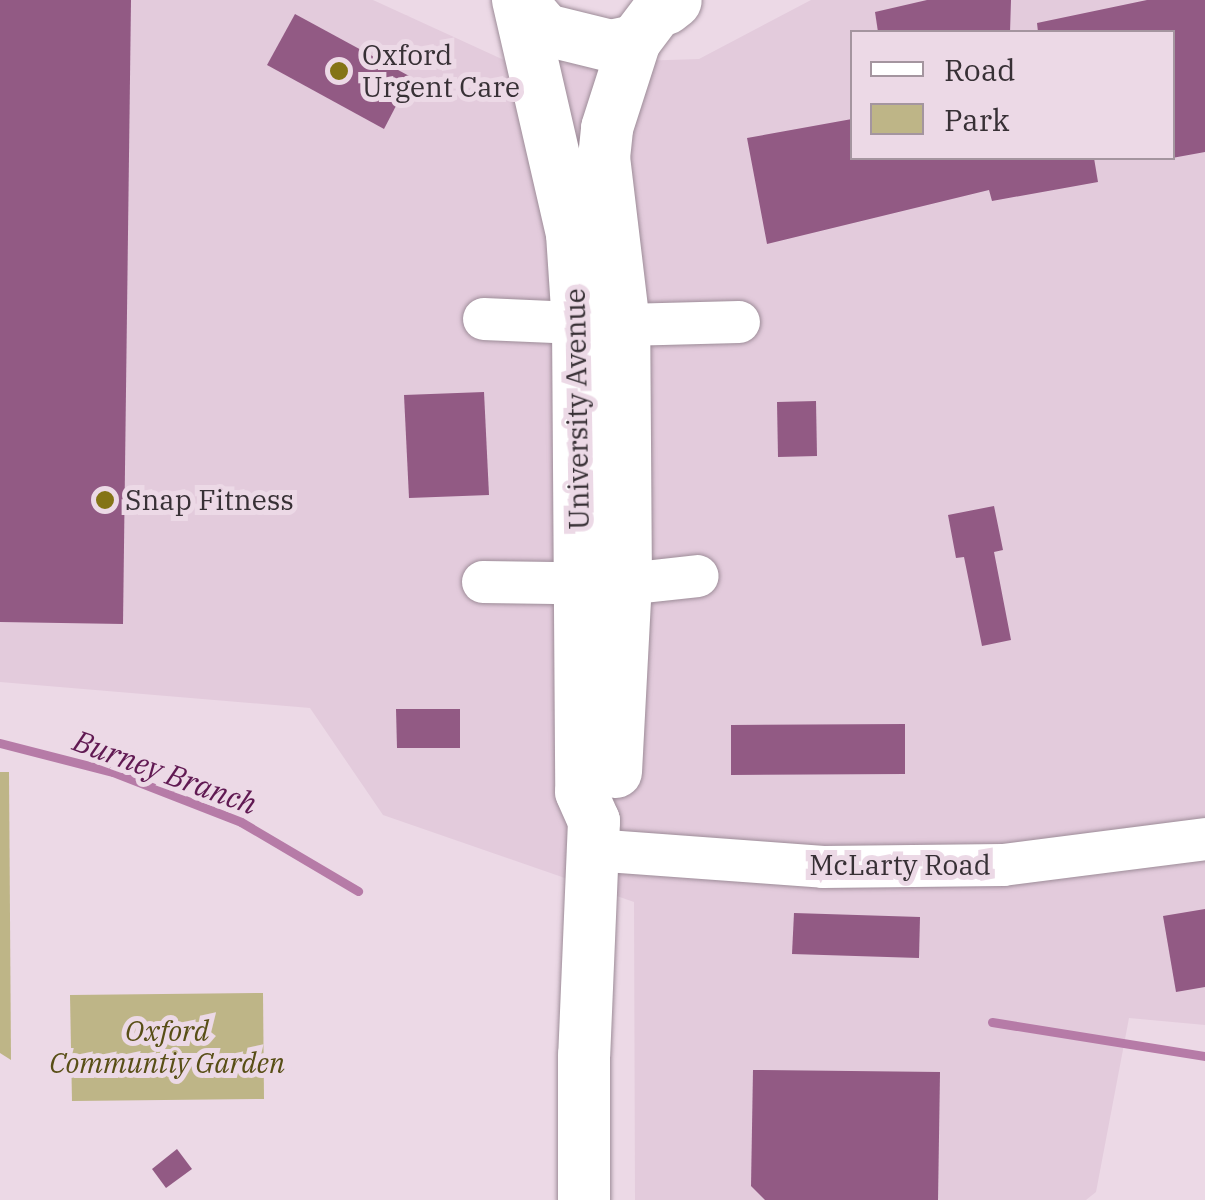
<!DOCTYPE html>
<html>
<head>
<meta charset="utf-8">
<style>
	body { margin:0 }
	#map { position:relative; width:1205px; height:1200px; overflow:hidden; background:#ecd9e6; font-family:"IBM Plex Serif",serif }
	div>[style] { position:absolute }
	.built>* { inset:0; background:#e3cbdc }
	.green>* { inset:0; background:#beb587 }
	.stream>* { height:9px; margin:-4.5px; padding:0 4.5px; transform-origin:4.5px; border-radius:4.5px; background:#b67ba7 }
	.building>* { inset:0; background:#925a84 }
	.roads { filter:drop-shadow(0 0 2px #9d8c98) drop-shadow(0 0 2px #9d8c98) }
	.minor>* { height:42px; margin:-21px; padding:0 21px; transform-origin:21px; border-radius:21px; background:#fff }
	.major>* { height:52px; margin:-26px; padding:0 26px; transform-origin:26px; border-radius:26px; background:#fff }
	.highway>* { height:55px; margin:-27.5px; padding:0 27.5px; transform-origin:27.5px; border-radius:27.5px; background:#fff }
	.dots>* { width:28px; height:28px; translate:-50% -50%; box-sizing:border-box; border:5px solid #ecd9e6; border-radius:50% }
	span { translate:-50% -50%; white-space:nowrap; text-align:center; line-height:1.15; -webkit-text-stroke:10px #ecd9e6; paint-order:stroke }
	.poi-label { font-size:28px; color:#373035 }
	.left { translate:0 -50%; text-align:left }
	.street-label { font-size:28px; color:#373035 }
	.park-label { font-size:28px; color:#584e16; font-style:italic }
	.water-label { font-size:30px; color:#601952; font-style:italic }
	.legend { position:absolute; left:850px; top:30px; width:325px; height:130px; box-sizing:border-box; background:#ecd9e6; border:2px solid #a4959f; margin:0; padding:12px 18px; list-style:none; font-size:30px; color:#373035 }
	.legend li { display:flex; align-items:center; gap:20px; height:50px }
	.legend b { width:50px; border:2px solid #a4959f }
</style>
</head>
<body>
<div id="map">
	<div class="built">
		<i style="clip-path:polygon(evenodd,0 0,373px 0,515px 65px,699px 59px,811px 0,1205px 0,1205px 1025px,1129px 1018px,1096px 1192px,1086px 1200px,635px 1200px,634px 902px,383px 815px,310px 708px,0 682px,0 0,852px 32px,1172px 32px,1172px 158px,852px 158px,852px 32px)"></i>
	</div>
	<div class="green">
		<i style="clip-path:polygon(0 772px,9px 772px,11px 1060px,0 1053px)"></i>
		<i style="clip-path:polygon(263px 993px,264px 1099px,72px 1101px,70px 995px)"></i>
	</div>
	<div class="stream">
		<i style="left:0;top:743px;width:117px;rotate:14.4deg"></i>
		<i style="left:113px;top:772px;width:137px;rotate:21.3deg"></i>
		<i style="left:241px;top:822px;width:136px;rotate:30.5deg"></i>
		<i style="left:992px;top:1022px;width:216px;rotate:9.1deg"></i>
	</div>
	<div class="building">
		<i style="clip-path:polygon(0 0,131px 0,123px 624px,0 622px)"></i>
		<i style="clip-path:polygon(927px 0,1011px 0,1010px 32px,878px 32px,875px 12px)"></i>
		<i style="clip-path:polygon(1147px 0,1205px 0,1205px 152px,1172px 158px,1172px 32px,1038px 32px,1037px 23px)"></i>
		<i style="clip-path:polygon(295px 14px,411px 77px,384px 129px,267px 65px)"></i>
		<i style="clip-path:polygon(852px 119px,852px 158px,1094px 158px,1098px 182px,992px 201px,989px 190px,767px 244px,747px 138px)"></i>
		<i style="clip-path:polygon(484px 392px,489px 495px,409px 498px,404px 395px)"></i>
		<i style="clip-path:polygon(816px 401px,817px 456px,778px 457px,777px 402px)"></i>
		<i style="clip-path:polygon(994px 506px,1003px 550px,994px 552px,1011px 640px,982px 646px,964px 557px,956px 558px,948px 515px)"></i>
		<i style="clip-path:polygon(396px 709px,460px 709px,460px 748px,397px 748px)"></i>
		<i style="clip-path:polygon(905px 724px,905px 774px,731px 775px,731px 725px)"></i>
		<i style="clip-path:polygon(1205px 909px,1205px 987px,1176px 992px,1163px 916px)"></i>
		<i style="clip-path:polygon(794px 913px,920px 917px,919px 958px,792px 954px)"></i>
		<i style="clip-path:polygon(753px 1070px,940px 1072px,938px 1200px,765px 1200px,751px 1186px)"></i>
		<i style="clip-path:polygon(177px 1149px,192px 1169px,166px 1188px,152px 1169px)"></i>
	</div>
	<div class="roads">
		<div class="minor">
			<i style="left:484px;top:319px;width:140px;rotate:2.5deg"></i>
			<i style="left:624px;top:325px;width:115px;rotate:-1.5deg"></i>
			<i style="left:483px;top:582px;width:143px;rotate:0.8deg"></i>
			<i style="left:626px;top:584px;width:72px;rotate:-6.3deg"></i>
			<i style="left:593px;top:850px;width:231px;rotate:4.2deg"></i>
			<i style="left:823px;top:867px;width:180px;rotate:-0.6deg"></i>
			<i style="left:1003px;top:865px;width:204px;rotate:-7.3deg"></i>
		</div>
		<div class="major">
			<i style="left:518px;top:0;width:240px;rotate:77deg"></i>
			<i style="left:572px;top:234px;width:90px;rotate:86.2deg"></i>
			<i style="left:578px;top:324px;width:468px;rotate:89.6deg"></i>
			<i style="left:581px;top:792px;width:32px;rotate:66deg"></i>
			<i style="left:594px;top:821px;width:234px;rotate:92.4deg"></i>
			<i style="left:584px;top:1055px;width:145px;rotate:90deg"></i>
			<i style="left:520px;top:0;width:40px;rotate:49deg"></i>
			<i style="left:546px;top:30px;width:67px;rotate:13.8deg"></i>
			<i style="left:611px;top:46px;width:25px;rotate:-12deg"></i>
			<i style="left:616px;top:772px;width:188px;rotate:-87deg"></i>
			<i style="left:626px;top:584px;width:259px;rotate:-90.4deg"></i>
			<i style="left:624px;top:325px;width:168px;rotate:-96.8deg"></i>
			<i style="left:604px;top:158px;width:30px;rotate:-84deg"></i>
			<i style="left:607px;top:128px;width:91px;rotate:-72.2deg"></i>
			<i style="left:635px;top:41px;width:51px;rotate:-52.9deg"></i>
		</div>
		<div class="highway">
			<i style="left:665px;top:7px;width:11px;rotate:-38deg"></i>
		</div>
	</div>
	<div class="dots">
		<i style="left:339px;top:71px;background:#847416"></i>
		<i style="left:105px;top:500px;background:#847416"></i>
	</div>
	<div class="poi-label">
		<span class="left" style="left:362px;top:71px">Oxford<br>Urgent Care</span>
		<span class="left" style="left:125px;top:500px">Snap Fitness</span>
	</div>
	<div class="street-label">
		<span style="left:577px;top:409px;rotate:-91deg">University Avenue</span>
		<span style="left:900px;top:865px">McLarty Road</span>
	</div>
	<div class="park-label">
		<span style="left:167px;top:1047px">Oxford<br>Communtiy Garden</span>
	</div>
	<div class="water-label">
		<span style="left:165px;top:772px;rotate:20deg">Burney Branch</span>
	</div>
	<ul class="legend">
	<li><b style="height:12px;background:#fff"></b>Road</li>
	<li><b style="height:28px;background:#beb587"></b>Park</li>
	</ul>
</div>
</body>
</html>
